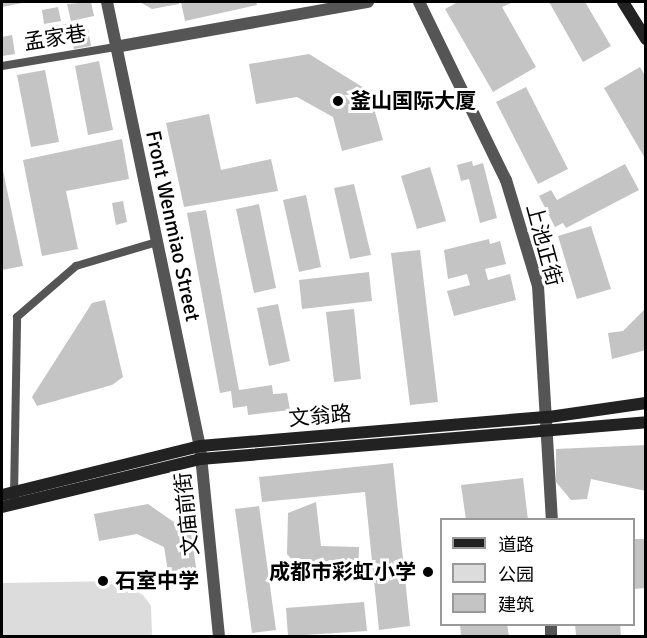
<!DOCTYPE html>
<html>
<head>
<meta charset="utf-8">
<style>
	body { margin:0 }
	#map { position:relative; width:647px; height:638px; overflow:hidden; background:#fff; font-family:Signika,"Noto Sans SC",sans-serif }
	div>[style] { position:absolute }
	.green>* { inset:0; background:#dcdcdc }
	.building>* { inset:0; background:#c4c4c4 }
	.lane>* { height:8px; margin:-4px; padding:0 4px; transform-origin:4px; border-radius:4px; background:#555 }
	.street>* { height:12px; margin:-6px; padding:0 6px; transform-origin:6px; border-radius:6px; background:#555 }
	.secondary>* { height:12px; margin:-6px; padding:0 6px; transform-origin:6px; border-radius:6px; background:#222 }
	.dots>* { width:16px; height:16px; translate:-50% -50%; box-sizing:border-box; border:3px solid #fff; border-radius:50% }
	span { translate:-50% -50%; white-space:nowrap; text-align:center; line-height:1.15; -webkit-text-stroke:6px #fff; paint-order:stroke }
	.street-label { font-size:21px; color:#000 }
	.poi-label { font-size:21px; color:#000; font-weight:700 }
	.left { translate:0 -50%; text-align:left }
	.right { translate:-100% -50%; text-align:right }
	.frame { position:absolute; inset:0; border:3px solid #000; pointer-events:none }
	.legend { position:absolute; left:440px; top:518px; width:195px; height:108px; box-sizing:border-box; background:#fff; border:2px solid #999; margin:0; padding:8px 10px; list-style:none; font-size:18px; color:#000 }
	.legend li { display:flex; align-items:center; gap:12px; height:30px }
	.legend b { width:30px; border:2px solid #999 }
</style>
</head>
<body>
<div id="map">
	<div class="green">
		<i style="clip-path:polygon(117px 581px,143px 595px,151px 606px,152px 636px,2px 636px,2px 583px)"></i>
	</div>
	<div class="building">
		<i style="clip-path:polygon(2px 2px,22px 2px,22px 3px,2px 7px)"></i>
		<i style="clip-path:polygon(91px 2px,94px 16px,71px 21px,67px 4px)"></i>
		<i style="clip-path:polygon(140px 2px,179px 2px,179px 4px,152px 9px)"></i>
		<i style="clip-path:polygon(181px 2px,256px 2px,257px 5px,185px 21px)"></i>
		<i style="clip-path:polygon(458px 2px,513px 2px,502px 7px,536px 67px,493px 92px,445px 9px)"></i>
		<i style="clip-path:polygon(549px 2px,585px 2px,611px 46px,583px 62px)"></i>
		<i style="clip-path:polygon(58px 7px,61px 21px,44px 24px,42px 10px)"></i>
		<i style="clip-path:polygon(66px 24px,69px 41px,46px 44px,44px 28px)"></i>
		<i style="clip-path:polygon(88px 29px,91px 46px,74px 49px,71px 32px)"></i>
		<i style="clip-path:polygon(12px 35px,15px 54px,2px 56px,2px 37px)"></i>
		<i style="clip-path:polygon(309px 54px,369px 91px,383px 140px,342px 151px,333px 117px,297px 97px,256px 104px,249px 64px)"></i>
		<i style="clip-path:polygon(99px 61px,113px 130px,88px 135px,75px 66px)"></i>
		<i style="clip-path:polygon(640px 67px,646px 77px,646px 160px,604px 88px)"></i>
		<i style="clip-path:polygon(45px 70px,59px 142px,31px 147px,17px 75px)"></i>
		<i style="clip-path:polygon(526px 87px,568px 169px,538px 184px,496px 102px)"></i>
		<i style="clip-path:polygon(209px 114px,221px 170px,271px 159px,278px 191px,184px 207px,166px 123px)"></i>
		<i style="clip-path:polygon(122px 139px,129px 179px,66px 191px,78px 249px,42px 256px,23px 160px)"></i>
		<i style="clip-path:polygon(472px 161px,473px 166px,483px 163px,497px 218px,480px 223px,469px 179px,461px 181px,457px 165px)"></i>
		<i style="clip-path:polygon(625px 164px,639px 190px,566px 228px,563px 223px,555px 227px,539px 196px,551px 190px,557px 200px)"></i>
		<i style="clip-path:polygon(2px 166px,23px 266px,2px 270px)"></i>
		<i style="clip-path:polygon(430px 167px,446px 221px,417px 229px,401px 176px)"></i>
		<i style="clip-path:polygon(354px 184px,371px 255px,350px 259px,334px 188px)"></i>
		<i style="clip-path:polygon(306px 195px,321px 267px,299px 272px,283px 200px)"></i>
		<i style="clip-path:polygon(123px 201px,127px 222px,116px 225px,112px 203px)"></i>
		<i style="clip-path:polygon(259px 204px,276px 288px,254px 293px,236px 209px)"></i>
		<i style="clip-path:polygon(206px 210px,239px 390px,272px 385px,273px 394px,287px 393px,290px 410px,248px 415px,247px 406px,233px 408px,231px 391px,220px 393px,187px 213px)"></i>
		<i style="clip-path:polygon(591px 226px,611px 289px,577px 299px,558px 236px)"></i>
		<i style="clip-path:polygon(489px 239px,490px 244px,500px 241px,506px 264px,485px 269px,488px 280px,510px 274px,516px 300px,454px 316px,447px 291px,470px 285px,467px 274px,448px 279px,444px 250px)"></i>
		<i style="clip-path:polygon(420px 250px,438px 402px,410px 405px,391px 253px)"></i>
		<i style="clip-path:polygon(369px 272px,372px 301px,302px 309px,299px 280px)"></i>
		<i style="clip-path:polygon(105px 300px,123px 377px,112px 385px,37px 406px,32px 397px,92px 303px)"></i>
		<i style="clip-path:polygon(278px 304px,290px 361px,269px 366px,257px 308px)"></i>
		<i style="clip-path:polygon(646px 308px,646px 350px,612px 359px,608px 333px,623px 331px)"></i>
		<i style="clip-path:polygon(354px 309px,361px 379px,334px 382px,326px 312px)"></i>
		<i style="clip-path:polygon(646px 445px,646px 491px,591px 479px,587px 499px,571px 500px,556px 482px,556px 449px)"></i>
		<i style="clip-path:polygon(393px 463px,410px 626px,379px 630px,365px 492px,262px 502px,259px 477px)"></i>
		<i style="clip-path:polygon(523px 478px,528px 520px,466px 520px,461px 485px)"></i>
		<i style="clip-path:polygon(316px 502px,321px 546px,359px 547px,358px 576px,310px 581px,287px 554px,288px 513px)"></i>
		<i style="clip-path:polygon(148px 504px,191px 534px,198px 580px,170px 584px,164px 547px,137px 534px,99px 541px,94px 514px)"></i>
		<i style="clip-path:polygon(259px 506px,276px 630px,252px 633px,235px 509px)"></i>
		<i style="clip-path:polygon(634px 539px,646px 539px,646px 588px,634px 589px)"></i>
		<i style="clip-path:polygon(364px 602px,367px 631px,288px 636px,286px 608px)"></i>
		<i style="clip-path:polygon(460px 624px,507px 624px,509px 636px,461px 636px)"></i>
		<i style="clip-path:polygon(575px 624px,620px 624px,621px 636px,576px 636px)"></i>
	</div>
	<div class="lane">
		<i style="left:2px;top:66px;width:115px;rotate:-9.5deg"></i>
		<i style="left:14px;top:496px;width:179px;rotate:-89deg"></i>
		<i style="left:17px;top:317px;width:78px;rotate:-40.8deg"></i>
		<i style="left:76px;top:266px;width:84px;rotate:-16.5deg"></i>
	</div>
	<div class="street">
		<i style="left:107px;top:2px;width:454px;rotate:78.2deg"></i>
		<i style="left:200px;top:446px;width:191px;rotate:84.3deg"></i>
		<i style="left:419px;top:2px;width:198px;rotate:64deg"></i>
		<i style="left:506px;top:180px;width:111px;rotate:73.2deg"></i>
		<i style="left:538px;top:286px;width:234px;rotate:86.6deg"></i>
		<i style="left:115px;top:47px;width:257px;rotate:-10.1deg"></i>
		<i style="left:551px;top:636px;width:12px;rotate:-90deg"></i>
	</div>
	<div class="secondary">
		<i style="left:623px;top:2px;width:44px;rotate:58.1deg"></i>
		<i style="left:2px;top:495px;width:204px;rotate:-13.9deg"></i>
		<i style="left:200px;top:446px;width:350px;rotate:-4.8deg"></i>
		<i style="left:549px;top:417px;width:98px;rotate:-8.2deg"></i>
		<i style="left:2px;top:507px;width:204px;rotate:-13.6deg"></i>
		<i style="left:200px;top:459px;width:448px;rotate:-4.7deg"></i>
	</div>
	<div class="dots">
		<i style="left:338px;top:101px;background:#000"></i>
		<i style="left:428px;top:572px;background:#000"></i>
		<i style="left:103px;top:581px;background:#000"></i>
	</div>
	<div class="street-label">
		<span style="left:55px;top:38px;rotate:-9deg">孟家巷</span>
		<span style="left:173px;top:226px;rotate:78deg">Front Wenmiao Street</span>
		<span style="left:544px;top:245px;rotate:75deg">上池正街</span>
		<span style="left:320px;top:416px;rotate:-5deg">文翁路</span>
		<span style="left:187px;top:514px;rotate:-96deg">文庙前街</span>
	</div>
	<div class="poi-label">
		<span class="left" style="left:350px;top:101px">釜山国际大厦</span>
		<span class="right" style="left:416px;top:572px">成都市彩虹小学</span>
		<span class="left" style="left:115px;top:581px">石室中学</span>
	</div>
	<div class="frame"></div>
	<ul class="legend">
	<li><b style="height:8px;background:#222"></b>道路</li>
	<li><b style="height:16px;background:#dcdcdc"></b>公园</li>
	<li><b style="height:16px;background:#c4c4c4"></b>建筑</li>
	</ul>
</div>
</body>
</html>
